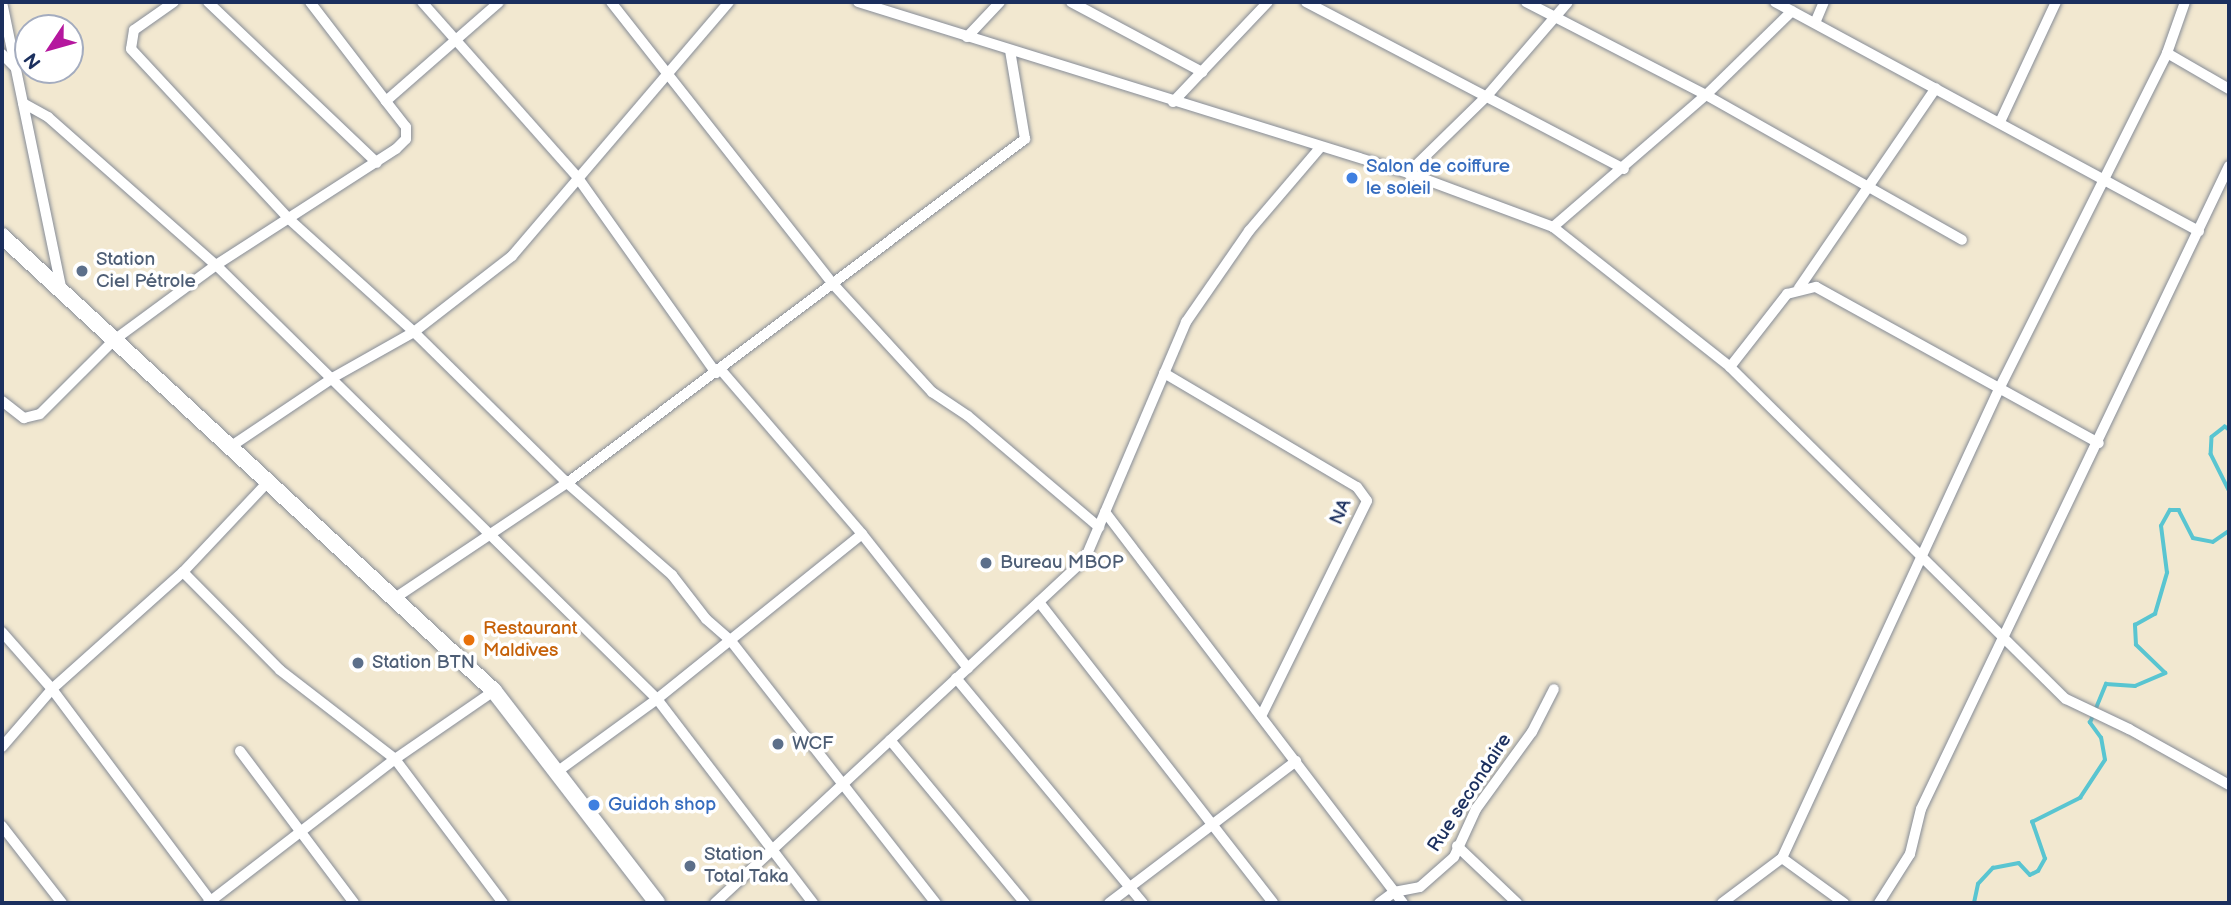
<!DOCTYPE html>
<html>
<head>
<meta charset="utf-8">
<style>
	body { margin:0 }
	#map { position:relative; width:2231px; height:905px; overflow:hidden; background:#f2e8d0; font-family:"Balsamiq Sans",sans-serif }
	div>[style] { position:absolute }
	.stream>* { height:3.5px; margin:-1.75px; padding:0 1.75px; transform-origin:1.75px; border-radius:1.75px; background:#59c5d1 }
	.roads { filter:drop-shadow(0 0 2px #868c97) drop-shadow(0 0 2px #868c97) }
	.minor>* { height:10px; margin:-5px; padding:0 5px; transform-origin:5px; border-radius:5px; background:#fff }
	.highway>* { height:16px; margin:-8px; padding:0 8px; transform-origin:8px; border-radius:8px; background:#fff }
	.dots>* { width:19px; height:19px; translate:-50% -50%; box-sizing:border-box; border:4px solid #fff; border-radius:50% }
	span { translate:-50% -50%; white-space:nowrap; text-align:center; line-height:1.15; -webkit-text-stroke:7px #fff; paint-order:stroke }
	.shop-label { font-size:19px; color:#366cbe }
	.left { translate:0 -50%; text-align:left }
	.service-label { font-size:19px; color:#4e5e75 }
	.street-label { font-size:19px; color:#1b2f5e }
	.food-label { font-size:19px; color:#c56008 }
	.frame { position:absolute; inset:0; border:4px solid #1b2f5e; pointer-events:none }
	.north { position:absolute; left:14px; top:14px; width:70px; height:70px; box-sizing:border-box; background:#fff; border:2px solid #a4acbf; border-radius:50%; rotate:234deg; font-size:19px; font-weight:700; line-height:28px; text-align:center; color:#1b2f5e }
	.north::after { content:''; display:block; margin:auto; width:24px; height:32px; background:#b5179e; clip-path:polygon(50% 0,100% 100%,50% 72%,0 100%) }
</style>
</head>
<body>
<div id="map">
	<div class="stream">
		<i style="left:2229px;top:430px;width:5px;rotate:-143deg"></i>
		<i style="left:2225px;top:427px;width:16px;rotate:142deg"></i>
		<i style="left:2212px;top:437px;width:17px;rotate:93deg"></i>
		<i style="left:2211px;top:454px;width:40px;rotate:63.4deg"></i>
		<i style="left:1974px;top:903px;width:19px;rotate:-78deg"></i>
		<i style="left:1978px;top:884px;width:22px;rotate:-47deg"></i>
		<i style="left:1993px;top:868px;width:26px;rotate:-11deg"></i>
		<i style="left:2019px;top:863px;width:16px;rotate:47deg"></i>
		<i style="left:2030px;top:875px;width:9px;rotate:-27deg"></i>
		<i style="left:2038px;top:871px;width:14px;rotate:-60deg"></i>
		<i style="left:2045px;top:859px;width:39px;rotate:-109deg"></i>
		<i style="left:2032px;top:822px;width:54px;rotate:-26.6deg"></i>
		<i style="left:2080px;top:798px;width:45px;rotate:-56.7deg"></i>
		<i style="left:2105px;top:760px;width:22px;rotate:-100deg"></i>
		<i style="left:2101px;top:738px;width:19px;rotate:-126deg"></i>
		<i style="left:2090px;top:723px;width:42px;rotate:-67.7deg"></i>
		<i style="left:2106px;top:684px;width:29px;rotate:4deg"></i>
		<i style="left:2135px;top:686px;width:33px;rotate:-23deg"></i>
		<i style="left:2165px;top:673px;width:40px;rotate:-136deg"></i>
		<i style="left:2136px;top:645px;width:20px;rotate:-93deg"></i>
		<i style="left:2135px;top:625px;width:23px;rotate:-29deg"></i>
		<i style="left:2155px;top:614px;width:43px;rotate:-73.7deg"></i>
		<i style="left:2167px;top:573px;width:47px;rotate:-97.3deg"></i>
		<i style="left:2161px;top:526px;width:18px;rotate:-61deg"></i>
		<i style="left:2170px;top:510px;width:9px"></i>
		<i style="left:2179px;top:510px;width:31px;rotate:63deg"></i>
		<i style="left:2193px;top:538px;width:20px;rotate:11deg"></i>
		<i style="left:2213px;top:542px;width:19px;rotate:-35deg"></i>
	</div>
	<div class="roads">
		<div class="minor">
			<i style="left:2px;top:2px;width:295px;rotate:78.3deg"></i>
			<i style="left:174px;top:2px;width:49px;rotate:145deg"></i>
			<i style="left:134px;top:30px;width:19px;rotate:99deg"></i>
			<i style="left:131px;top:49px;width:232px;rotate:47.1deg"></i>
			<i style="left:289px;top:219px;width:169px;rotate:42.1deg"></i>
			<i style="left:414px;top:332px;width:215px;rotate:44.6deg"></i>
			<i style="left:567px;top:483px;width:140px;rotate:41.2deg"></i>
			<i style="left:672px;top:575px;width:56px;rotate:52.3deg"></i>
			<i style="left:706px;top:619px;width:33px;rotate:41deg"></i>
			<i style="left:731px;top:641px;width:333px;rotate:52deg"></i>
			<i style="left:208px;top:2px;width:233px;rotate:43.6deg"></i>
			<i style="left:310px;top:2px;width:125px;rotate:52.5deg"></i>
			<i style="left:422px;top:2px;width:235px;rotate:48.4deg"></i>
			<i style="left:578px;top:178px;width:239px;rotate:54.7deg"></i>
			<i style="left:611px;top:2px;width:359px;rotate:51.8deg"></i>
			<i style="left:833px;top:284px;width:147px;rotate:47.5deg"></i>
			<i style="left:932px;top:392px;width:43px;rotate:33.7deg"></i>
			<i style="left:968px;top:416px;width:172px;rotate:40.3deg"></i>
			<i style="left:858px;top:2px;width:576px;rotate:17.27deg"></i>
			<i style="left:1408px;top:173px;width:155px;rotate:20.4deg"></i>
			<i style="left:1553px;top:227px;width:226px;rotate:38.3deg"></i>
			<i style="left:1730px;top:367px;width:472px;rotate:44.7deg"></i>
			<i style="left:2066px;top:699px;width:70px;rotate:25.5deg"></i>
			<i style="left:2129px;top:729px;width:115px;rotate:29.2deg"></i>
			<i style="left:1071px;top:2px;width:149px;rotate:28.1deg"></i>
			<i style="left:1306px;top:2px;width:359px;rotate:27.7deg"></i>
			<i style="left:1526px;top:2px;width:203px;rotate:27.3deg"></i>
			<i style="left:1706px;top:95px;width:294px;rotate:29.5deg"></i>
			<i style="left:1775px;top:2px;width:482px;rotate:28.4deg"></i>
			<i style="left:1815px;top:23px;width:23px;rotate:-67deg"></i>
			<i style="left:967px;top:37px;width:48px;rotate:-46.7deg"></i>
			<i style="left:2167px;top:53px;width:72px;rotate:30.1deg"></i>
			<i style="left:2px;top:54px;width:20px;rotate:45deg"></i>
			<i style="left:1173px;top:102px;width:138px;rotate:-46.5deg"></i>
			<i style="left:23px;top:103px;width:29px;rotate:29deg"></i>
			<i style="left:48px;top:117px;width:224px;rotate:41.4deg"></i>
			<i style="left:216px;top:265px;width:619px;rotate:44.54deg"></i>
			<i style="left:657px;top:699px;width:257px;rotate:52.6deg"></i>
			<i style="left:2000px;top:122px;width:132px;rotate:-65deg"></i>
			<i style="left:1408px;top:173px;width:109px;rotate:-44.3deg"></i>
			<i style="left:1486px;top:97px;width:125px;rotate:-49.2deg"></i>
			<i style="left:1553px;top:227px;width:202px;rotate:-40.8deg"></i>
			<i style="left:1706px;top:95px;width:120px;rotate:-44.3deg"></i>
			<i style="left:1799px;top:288px;width:242px;rotate:-55.6deg"></i>
			<i style="left:1730px;top:367px;width:93px;rotate:-52deg"></i>
			<i style="left:1787px;top:294px;width:30px;rotate:-14deg"></i>
			<i style="left:1816px;top:287px;width:323px;rotate:28.9deg"></i>
			<i style="left:721px;top:370px;width:216px;rotate:49.3deg"></i>
			<i style="left:862px;top:534px;width:171px;rotate:51.7deg"></i>
			<i style="left:1164px;top:373px;width:224px;rotate:30.6deg"></i>
			<i style="left:1357px;top:487px;width:17px;rotate:54deg"></i>
			<i style="left:1367px;top:501px;width:240px;rotate:116.2deg"></i>
			<i style="left:2px;top:401px;width:28px;rotate:38deg"></i>
			<i style="left:24px;top:418px;width:16px;rotate:-14deg"></i>
			<i style="left:40px;top:414px;width:105px;rotate:-45deg"></i>
			<i style="left:114px;top:340px;width:127px;rotate:-36.3deg"></i>
			<i style="left:216px;top:265px;width:214px;rotate:-32.8deg"></i>
			<i style="left:396px;top:149px;width:14px;rotate:-45deg"></i>
			<i style="left:406px;top:139px;width:12px;rotate:-90deg"></i>
			<i style="left:406px;top:127px;width:33px;rotate:-128deg"></i>
			<i style="left:386px;top:101px;width:150px;rotate:-41.2deg"></i>
			<i style="left:230px;top:447px;width:125px;rotate:-33.9deg"></i>
			<i style="left:334px;top:377px;width:92px;rotate:-29.4deg"></i>
			<i style="left:414px;top:332px;width:124px;rotate:-37.8deg"></i>
			<i style="left:512px;top:256px;width:334px;rotate:-49.5deg"></i>
			<i style="left:1105px;top:512px;width:492px;rotate:52.7deg"></i>
			<i style="left:183px;top:572px;width:138px;rotate:45.3deg"></i>
			<i style="left:280px;top:670px;width:145px;rotate:37.7deg"></i>
			<i style="left:395px;top:759px;width:180px;rotate:53.1deg"></i>
			<i style="left:395px;top:598px;width:207px;rotate:-33.8deg"></i>
			<i style="left:567px;top:483px;width:573px;rotate:-36.91deg"></i>
			<i style="left:1025px;top:139px;width:90px;rotate:-99.6deg"></i>
			<i style="left:1039px;top:602px;width:381px;rotate:52.1deg"></i>
			<i style="left:2px;top:632px;width:76px;rotate:48.7deg"></i>
			<i style="left:52px;top:689px;width:267px;rotate:53.2deg"></i>
			<i style="left:956px;top:678px;width:293px;rotate:50.3deg"></i>
			<i style="left:890px;top:740px;width:212px;rotate:50.4deg"></i>
			<i style="left:2px;top:747px;width:77px;rotate:-49.2deg"></i>
			<i style="left:52px;top:689px;width:176px;rotate:-41.8deg"></i>
			<i style="left:183px;top:572px;width:122px;rotate:-46.7deg"></i>
			<i style="left:240px;top:751px;width:190px;rotate:53.1deg"></i>
			<i style="left:558px;top:771px;width:122px;rotate:-36deg"></i>
			<i style="left:657px;top:699px;width:263px;rotate:-38.8deg"></i>
			<i style="left:2px;top:826px;width:98px;rotate:52.1deg"></i>
			<i style="left:1457px;top:846px;width:83px;rotate:43.5deg"></i>
			<i style="left:1782px;top:858px;width:77px;rotate:36deg"></i>
			<i style="left:208px;top:903px;width:236px;rotate:-37.6deg"></i>
			<i style="left:395px;top:759px;width:120px;rotate:-34.5deg"></i>
			<i style="left:715px;top:903px;width:505px;rotate:-42.91deg"></i>
			<i style="left:1085px;top:559px;width:258px;rotate:-66.9deg"></i>
			<i style="left:1186px;top:322px;width:111px;rotate:-55.3deg"></i>
			<i style="left:1249px;top:231px;width:108px;rotate:-49.5deg"></i>
			<i style="left:1109px;top:903px;width:235px;rotate:-37.2deg"></i>
			<i style="left:1379px;top:903px;width:19px;rotate:-36deg"></i>
			<i style="left:1394px;top:892px;width:26px;rotate:-11deg"></i>
			<i style="left:1420px;top:887px;width:45px;rotate:-41.4deg"></i>
			<i style="left:1454px;top:857px;width:53px;rotate:-65.4deg"></i>
			<i style="left:1476px;top:809px;width:95px;rotate:-54deg"></i>
			<i style="left:1532px;top:732px;width:48px;rotate:-62.9deg"></i>
			<i style="left:1722px;top:903px;width:75px;rotate:-36.9deg"></i>
			<i style="left:1782px;top:858px;width:517px;rotate:-65.17deg"></i>
			<i style="left:1999px;top:389px;width:376px;rotate:-63.4deg"></i>
			<i style="left:2167px;top:53px;width:54px;rotate:-70.6deg"></i>
			<i style="left:1879px;top:903px;width:58px;rotate:-57.7deg"></i>
			<i style="left:1910px;top:854px;width:46px;rotate:-76.3deg"></i>
			<i style="left:1921px;top:809px;width:713px;rotate:-64.41deg"></i>
		</div>
		<div class="highway">
			<i style="left:2px;top:236px;width:670px;rotate:42.76deg"></i>
			<i style="left:494px;top:691px;width:267px;rotate:52.4deg"></i>
		</div>
	</div>
	<div class="dots">
		<i style="left:1352px;top:178px;background:#3f7fe0"></i>
		<i style="left:82px;top:271px;background:#5c6f8a"></i>
		<i style="left:986px;top:563px;background:#5c6f8a"></i>
		<i style="left:469px;top:640px;background:#e8710a"></i>
		<i style="left:358px;top:663px;background:#5c6f8a"></i>
		<i style="left:778px;top:744px;background:#5c6f8a"></i>
		<i style="left:594px;top:805px;background:#3f7fe0"></i>
		<i style="left:690px;top:866px;background:#5c6f8a"></i>
	</div>
	<div class="shop-label">
		<span class="left" style="left:1366px;top:178px">Salon de coiffure<br>le soleil</span>
		<span class="left" style="left:608px;top:805px">Guidoh shop</span>
	</div>
	<div class="service-label">
		<span class="left" style="left:96px;top:271px">Station<br>Ciel Pétrole</span>
		<span class="left" style="left:1000px;top:563px">Bureau MBOP</span>
		<span class="left" style="left:372px;top:663px">Station BTN</span>
		<span class="left" style="left:792px;top:744px">WCF</span>
		<span class="left" style="left:704px;top:866px">Station<br>Total Taka</span>
	</div>
	<div class="street-label">
		<span style="left:1341px;top:512px;rotate:-66deg">NA</span>
		<span style="left:1470px;top:793px;rotate:-57deg">Rue secondaire</span>
	</div>
	<div class="food-label">
		<span class="left" style="left:483px;top:640px">Restaurant<br>Maldives</span>
	</div>
	<div class="frame"></div>
	<div class="north">N</div>
</div>
</body>
</html>
